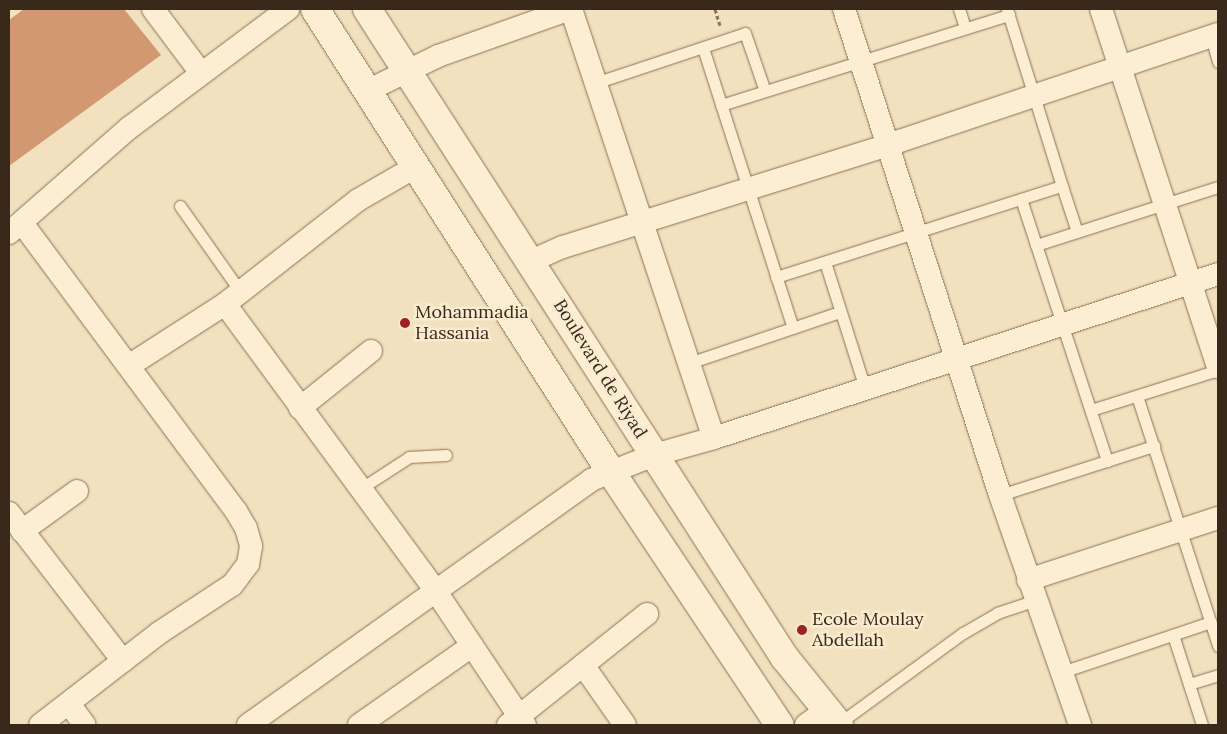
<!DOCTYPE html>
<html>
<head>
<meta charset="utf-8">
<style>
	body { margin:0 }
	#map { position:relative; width:1227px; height:734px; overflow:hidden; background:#f1e1be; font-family:Lora,serif }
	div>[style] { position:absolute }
	.building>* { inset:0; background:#d29871 }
	.path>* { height:3px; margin-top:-1.5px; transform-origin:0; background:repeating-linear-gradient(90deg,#8b7156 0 4px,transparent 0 6.5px) }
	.roads { filter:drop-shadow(0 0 1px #8b7156) drop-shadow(0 0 1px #8b7156) }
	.lane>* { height:11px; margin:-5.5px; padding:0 5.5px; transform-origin:5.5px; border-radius:5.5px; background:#fbeed2 }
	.street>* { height:22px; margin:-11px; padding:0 11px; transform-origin:11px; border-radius:11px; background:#fbeed2 }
	.secondary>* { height:28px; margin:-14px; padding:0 14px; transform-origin:14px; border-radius:14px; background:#fbeed2 }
	.dots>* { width:14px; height:14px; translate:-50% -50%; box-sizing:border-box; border:2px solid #f8ebcf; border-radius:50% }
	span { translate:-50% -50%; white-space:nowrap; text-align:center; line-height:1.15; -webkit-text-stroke:5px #f8ebcf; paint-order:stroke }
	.poi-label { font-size:18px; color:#39291b }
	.left { translate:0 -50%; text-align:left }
	.street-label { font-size:18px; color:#39291b }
	.frame { position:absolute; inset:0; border:10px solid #39291b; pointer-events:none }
</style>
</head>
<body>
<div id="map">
	<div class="building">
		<i style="clip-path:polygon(24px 9px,124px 9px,161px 55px,9px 166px,9px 20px)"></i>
	</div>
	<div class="path">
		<i style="left:715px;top:9px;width:17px;rotate:73deg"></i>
	</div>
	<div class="roads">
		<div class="lane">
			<i style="left:959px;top:9px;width:20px;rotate:72deg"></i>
			<i style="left:1211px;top:37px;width:26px;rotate:74deg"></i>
			<i style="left:703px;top:48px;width:294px;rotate:72.2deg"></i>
			<i style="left:595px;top:83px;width:158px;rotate:-18.4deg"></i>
			<i style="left:745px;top:33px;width:61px;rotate:71deg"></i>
			<i style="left:721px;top:105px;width:302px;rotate:-17.4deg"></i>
			<i style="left:1062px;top:186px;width:48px;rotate:71.9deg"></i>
			<i style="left:1021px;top:199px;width:276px;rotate:71.8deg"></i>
			<i style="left:180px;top:206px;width:104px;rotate:54.8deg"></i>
			<i style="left:1036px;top:245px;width:191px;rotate:-17.7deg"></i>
			<i style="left:825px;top:262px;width:132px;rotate:72.4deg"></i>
			<i style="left:776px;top:277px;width:300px;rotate:-17.7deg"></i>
			<i style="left:1062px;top:186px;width:185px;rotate:-107.3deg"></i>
			<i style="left:689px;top:363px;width:159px;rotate:-18.7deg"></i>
			<i style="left:1137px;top:396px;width:263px;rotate:72deg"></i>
			<i style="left:1091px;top:410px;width:133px;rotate:-17.5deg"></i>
			<i style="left:360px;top:489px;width:59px;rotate:-33.1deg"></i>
			<i style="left:409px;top:457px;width:37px;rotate:-3deg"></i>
			<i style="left:1000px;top:495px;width:162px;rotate:-17.7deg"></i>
			<i style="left:1173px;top:635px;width:95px;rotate:72.1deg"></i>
			<i style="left:1062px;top:672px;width:157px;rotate:-18.6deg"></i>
			<i style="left:1189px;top:684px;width:30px;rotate:-17deg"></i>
			<i style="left:838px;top:724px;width:155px;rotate:-36.1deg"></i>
			<i style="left:963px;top:633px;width:39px;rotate:-30deg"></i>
			<i style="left:997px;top:613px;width:41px;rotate:-18.4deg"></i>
		</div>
		<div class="street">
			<i style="left:153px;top:9px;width:80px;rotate:53.1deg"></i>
			<i style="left:571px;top:9px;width:452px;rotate:71.6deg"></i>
			<i style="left:844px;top:9px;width:510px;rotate:72.2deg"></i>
			<i style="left:1000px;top:495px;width:244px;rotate:70.8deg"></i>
			<i style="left:1101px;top:9px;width:377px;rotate:71.9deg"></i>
			<i style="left:367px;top:91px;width:79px;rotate:-26.2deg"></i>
			<i style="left:438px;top:56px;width:140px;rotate:-19.6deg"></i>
			<i style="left:22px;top:223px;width:359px;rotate:53.4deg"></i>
			<i style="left:236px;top:511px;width:20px;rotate:60deg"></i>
			<i style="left:246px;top:528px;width:19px;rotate:74deg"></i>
			<i style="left:251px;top:546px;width:18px;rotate:99deg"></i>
			<i style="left:248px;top:564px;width:26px;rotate:127deg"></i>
			<i style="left:232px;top:585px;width:87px;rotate:146.7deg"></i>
			<i style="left:159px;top:633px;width:150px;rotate:142.3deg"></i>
			<i style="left:9px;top:233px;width:159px;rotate:-41.2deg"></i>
			<i style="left:129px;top:128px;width:199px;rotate:-36.8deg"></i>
			<i style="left:531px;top:261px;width:35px;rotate:-24deg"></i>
			<i style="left:563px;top:247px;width:341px;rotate:-17.4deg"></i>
			<i style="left:888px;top:145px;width:348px;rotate:-18.6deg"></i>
			<i style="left:225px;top:304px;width:355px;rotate:53.7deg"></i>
			<i style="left:435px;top:590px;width:162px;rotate:56.3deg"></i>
			<i style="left:130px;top:365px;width:113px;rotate:-32.7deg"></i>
			<i style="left:225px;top:304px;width:169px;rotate:-38deg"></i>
			<i style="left:358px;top:200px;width:68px;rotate:-30deg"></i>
			<i style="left:300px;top:408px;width:91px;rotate:-38.8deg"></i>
			<i style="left:9px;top:513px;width:187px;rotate:52.4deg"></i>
			<i style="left:22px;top:531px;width:68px;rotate:-36deg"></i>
			<i style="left:1028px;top:580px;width:200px;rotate:-18.1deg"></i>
			<i style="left:583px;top:665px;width:73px;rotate:55deg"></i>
			<i style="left:69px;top:704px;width:26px;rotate:53deg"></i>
			<i style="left:248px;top:725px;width:422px;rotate:-35.5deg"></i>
			<i style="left:591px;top:480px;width:68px;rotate:-21.6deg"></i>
			<i style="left:654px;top:455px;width:62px;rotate:-15.8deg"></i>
			<i style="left:714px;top:438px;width:530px;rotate:-18.02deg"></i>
			<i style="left:359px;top:725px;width:138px;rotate:-35deg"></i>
			<i style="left:508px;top:725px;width:178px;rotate:-38.6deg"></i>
			<i style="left:806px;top:725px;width:26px;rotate:-36deg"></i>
		</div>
		<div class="secondary">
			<i style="left:315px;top:9px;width:550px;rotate:57.41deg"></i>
			<i style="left:611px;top:472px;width:304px;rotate:56.3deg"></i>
			<i style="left:367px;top:9px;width:772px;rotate:57.22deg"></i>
			<i style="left:785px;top:658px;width:86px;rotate:51.1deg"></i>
		</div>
	</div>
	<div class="dots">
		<i style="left:405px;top:323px;background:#9f2124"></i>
		<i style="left:802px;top:630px;background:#9f2124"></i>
	</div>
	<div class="poi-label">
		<span class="left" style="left:415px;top:323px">Mohammadia<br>Hassania</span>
		<span class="left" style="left:812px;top:630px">Ecole Moulay<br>Abdellah</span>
	</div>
	<div class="street-label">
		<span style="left:600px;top:369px;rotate:58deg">Boulevard de Riyad</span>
	</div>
	<div class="frame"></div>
</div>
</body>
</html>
